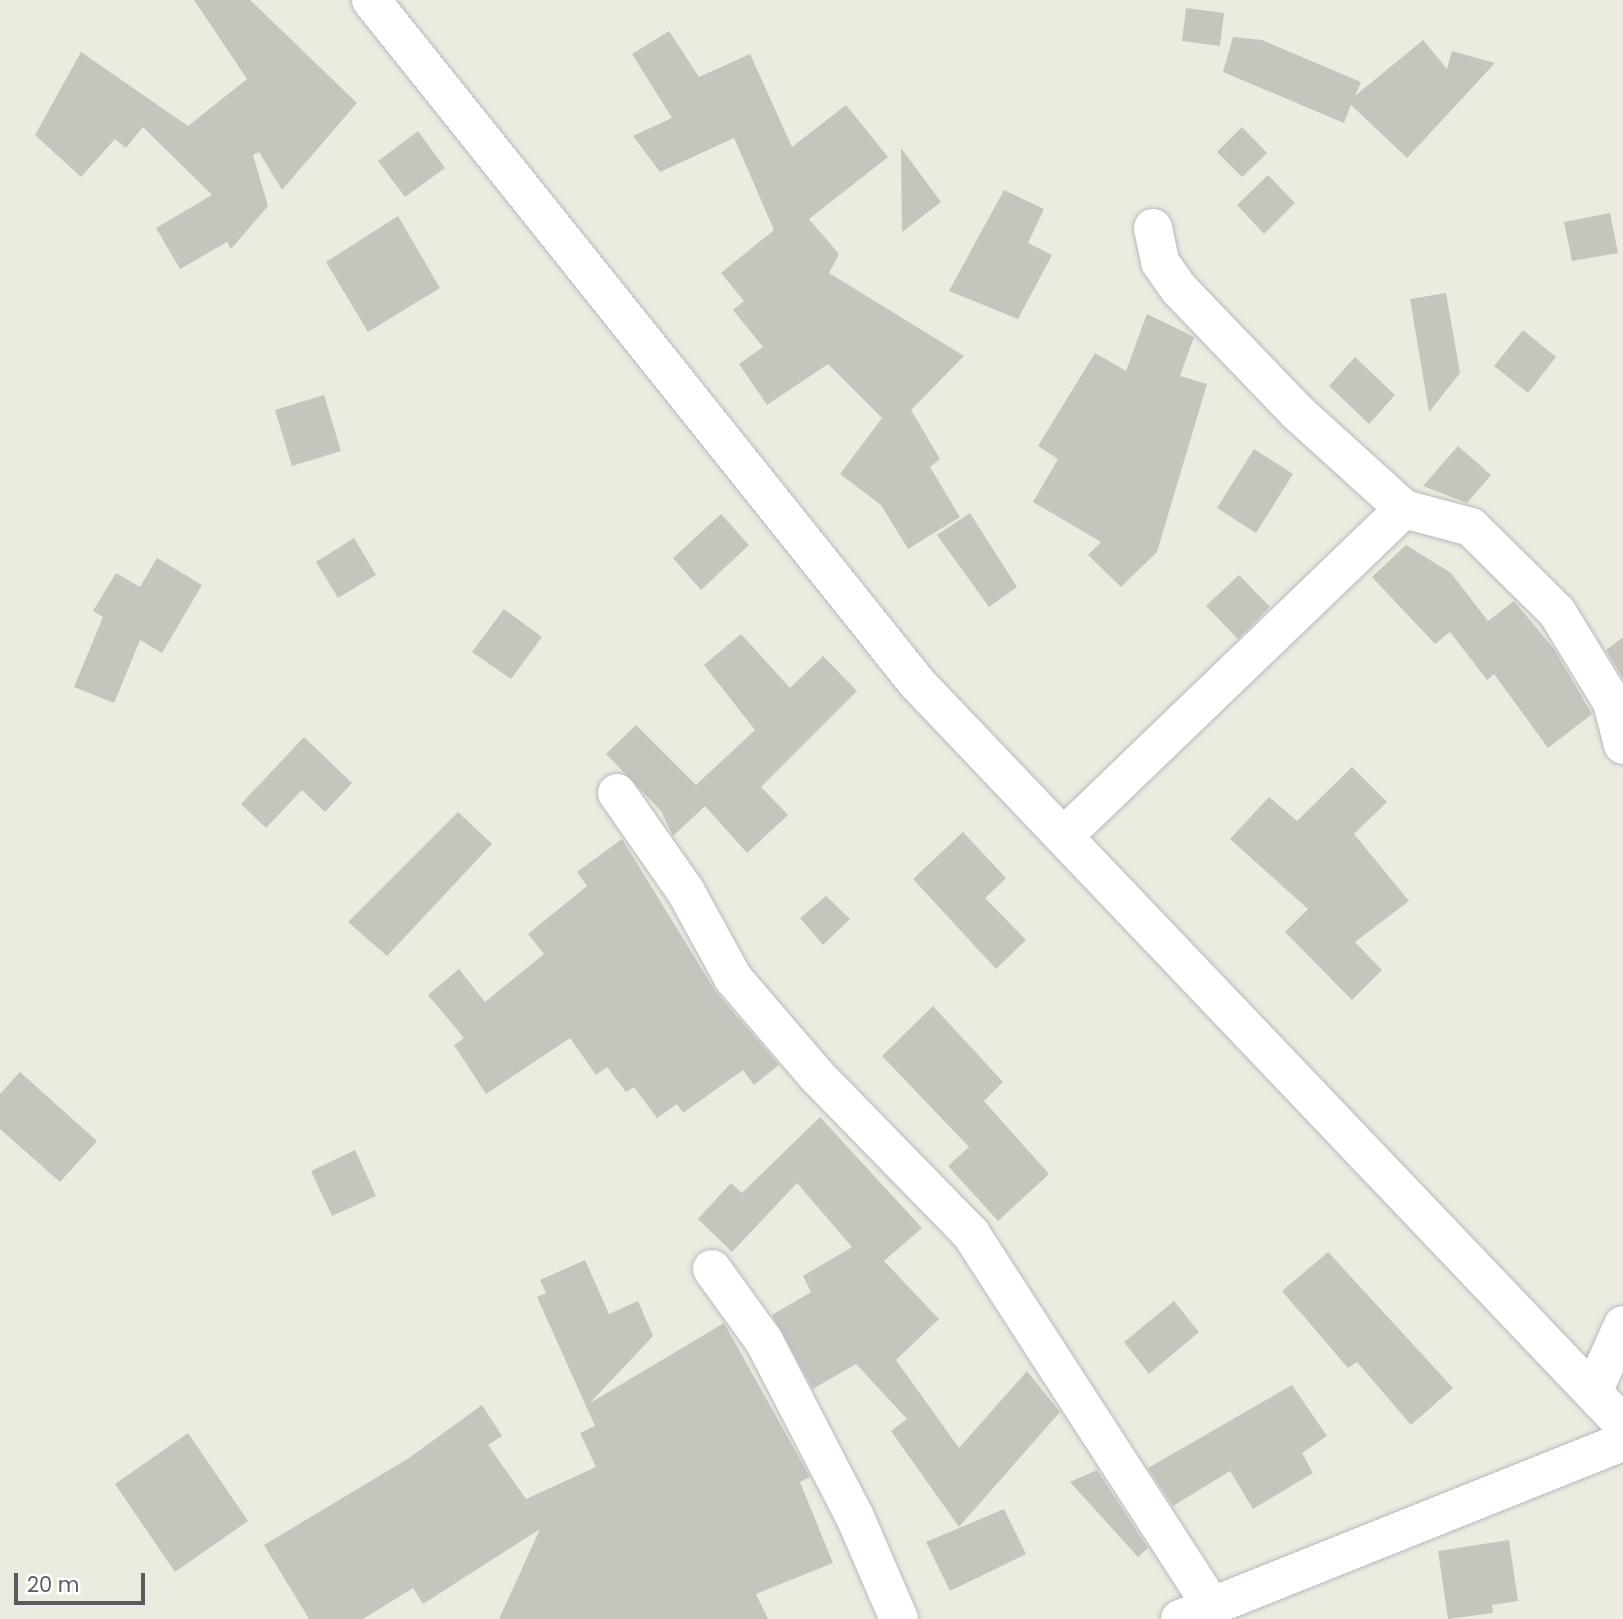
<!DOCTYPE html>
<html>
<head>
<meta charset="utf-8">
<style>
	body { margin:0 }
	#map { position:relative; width:1623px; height:1619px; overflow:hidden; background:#ecebe0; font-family:Poppins,sans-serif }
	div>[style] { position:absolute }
	.building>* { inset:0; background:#c6c5bd }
	.roads { filter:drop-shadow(0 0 2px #b8b9bf) drop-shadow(0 0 2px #b8b9bf) }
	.street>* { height:38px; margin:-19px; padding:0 19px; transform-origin:19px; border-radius:19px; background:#fff }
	span { translate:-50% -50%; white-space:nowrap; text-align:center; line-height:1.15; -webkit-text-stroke:7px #fff; paint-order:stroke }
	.scale { position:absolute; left:14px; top:1573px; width:131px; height:32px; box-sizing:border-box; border:4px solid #595b61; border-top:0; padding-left:9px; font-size:21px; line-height:24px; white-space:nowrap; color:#595b61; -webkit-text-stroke:5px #fff; paint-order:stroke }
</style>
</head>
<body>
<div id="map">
	<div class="building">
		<i style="clip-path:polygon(194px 0,250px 0,357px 103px,282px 190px,259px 152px,253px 155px,268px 206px,231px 249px,227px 242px,180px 269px,156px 228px,212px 195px,143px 127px,126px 148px,115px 139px,81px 177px,35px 135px,81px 52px,188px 126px,247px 79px)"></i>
		<i style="clip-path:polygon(1186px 8px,1224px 13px,1220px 46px,1182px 41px)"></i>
		<i style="clip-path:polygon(669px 31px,699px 77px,750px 54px,792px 147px,846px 105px,888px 157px,809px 219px,839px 254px,829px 273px,964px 356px,911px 410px,940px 459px,930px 467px,960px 517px,908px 549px,881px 505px,840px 474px,882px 418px,828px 364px,767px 405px,739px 364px,763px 347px,733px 310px,744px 301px,721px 273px,774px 230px,734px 138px,660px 172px,633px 136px,672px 118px,632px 54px)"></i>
		<i style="clip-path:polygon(1233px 37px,1262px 40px,1361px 82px,1355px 96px,1423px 40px,1447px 69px,1452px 51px,1495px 63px,1407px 158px,1351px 105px,1344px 123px,1223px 72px)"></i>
		<i style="clip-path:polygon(1242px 127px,1267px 153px,1242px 177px,1217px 152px)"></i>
		<i style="clip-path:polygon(418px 131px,445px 168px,405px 197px,378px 161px)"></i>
		<i style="clip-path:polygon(901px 148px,941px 202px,902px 232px)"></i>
		<i style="clip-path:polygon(1268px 175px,1295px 203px,1264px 234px,1237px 205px)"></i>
		<i style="clip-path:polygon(1004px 190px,1044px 209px,1028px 243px,1052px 255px,1018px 319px,949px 291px)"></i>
		<i style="clip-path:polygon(1610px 213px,1618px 253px,1572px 261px,1564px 222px)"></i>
		<i style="clip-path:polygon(398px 216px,440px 288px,368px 332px,326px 262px)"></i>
		<i style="clip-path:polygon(1446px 293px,1460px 373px,1429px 412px,1410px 299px)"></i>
		<i style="clip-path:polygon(1147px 314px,1194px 337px,1180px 376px,1207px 384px,1157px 552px,1121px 587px,1088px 555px,1101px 542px,1033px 502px,1058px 459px,1038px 446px,1095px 353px,1126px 371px)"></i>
		<i style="clip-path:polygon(1523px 330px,1556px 357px,1528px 393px,1494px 366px)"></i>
		<i style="clip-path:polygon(1355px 357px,1395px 395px,1369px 424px,1329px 386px)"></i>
		<i style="clip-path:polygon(324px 395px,341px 451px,292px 466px,275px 410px)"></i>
		<i style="clip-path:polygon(1458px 446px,1491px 475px,1467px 503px,1423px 486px)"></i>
		<i style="clip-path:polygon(1254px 449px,1293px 474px,1256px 533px,1217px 508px)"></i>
		<i style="clip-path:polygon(970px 513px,1017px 587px,989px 607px,937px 535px)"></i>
		<i style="clip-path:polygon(721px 514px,749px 545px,701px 590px,673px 558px)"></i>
		<i style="clip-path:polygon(354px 538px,376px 575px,338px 598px,316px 562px)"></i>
		<i style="clip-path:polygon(1406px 545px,1451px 573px,1488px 621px,1514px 601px,1554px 649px,1592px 714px,1548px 748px,1494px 674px,1487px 680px,1450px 632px,1435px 644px,1372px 577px)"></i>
		<i style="clip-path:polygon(157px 558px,202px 585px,162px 653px,140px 640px,114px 703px,74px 687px,103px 617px,93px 611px,116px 573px,140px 587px)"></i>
		<i style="clip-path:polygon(1239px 575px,1270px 607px,1238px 639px,1206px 606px)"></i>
		<i style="clip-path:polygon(504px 609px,542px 637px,511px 679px,472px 652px)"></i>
		<i style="clip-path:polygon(741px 634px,790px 688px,823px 656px,857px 691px,761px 787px,788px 815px,747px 853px,705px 806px,673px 836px,661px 811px,606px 754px,636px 725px,696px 785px,755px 730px,704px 665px)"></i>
		<i style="clip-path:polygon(1623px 637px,1623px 678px,1606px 650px)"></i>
		<i style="clip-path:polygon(304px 737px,352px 783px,325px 812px,302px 790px,266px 828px,241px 804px)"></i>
		<i style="clip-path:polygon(1352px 767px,1387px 802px,1354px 834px,1409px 901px,1355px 942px,1382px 970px,1352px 1000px,1285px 932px,1308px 909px,1230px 839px,1269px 797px,1297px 821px)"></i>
		<i style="clip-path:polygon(458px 812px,492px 844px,387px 956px,348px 922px)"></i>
		<i style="clip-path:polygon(963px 832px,1006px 878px,985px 898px,1026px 940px,996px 969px,913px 879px)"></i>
		<i style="clip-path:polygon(622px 839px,716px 992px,779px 1065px,754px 1085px,743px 1070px,683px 1113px,677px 1104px,657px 1118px,634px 1087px,626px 1092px,607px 1067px,596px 1075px,570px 1038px,486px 1094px,454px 1045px,464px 1038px,428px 995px,459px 969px,485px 1002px,544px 954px,528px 934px,587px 886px,577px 872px)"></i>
		<i style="clip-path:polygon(826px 896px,850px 919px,823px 945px,800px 918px)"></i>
		<i style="clip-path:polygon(933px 1006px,1003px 1082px,984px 1101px,1049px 1174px,998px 1221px,948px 1166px,969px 1147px,882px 1056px)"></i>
		<i style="clip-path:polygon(20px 1072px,97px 1141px,60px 1182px,0 1129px,0 1094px)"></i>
		<i style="clip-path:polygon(820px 1117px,922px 1228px,884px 1261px,939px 1319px,896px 1360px,959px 1448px,1027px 1371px,1060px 1412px,959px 1527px,891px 1431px,907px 1419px,856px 1364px,813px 1389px,772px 1315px,811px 1292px,803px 1276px,852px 1247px,797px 1183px,732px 1252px,698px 1219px,731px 1183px,742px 1193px)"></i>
		<i style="clip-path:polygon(355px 1150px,376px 1196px,332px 1216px,311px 1171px)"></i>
		<i style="clip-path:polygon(1328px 1252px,1453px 1388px,1411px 1425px,1357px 1362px,1348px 1368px,1282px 1291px)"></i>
		<i style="clip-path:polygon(585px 1260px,609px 1314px,638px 1301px,653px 1336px,590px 1403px,724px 1323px,810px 1477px,800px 1482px,833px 1563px,756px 1594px,768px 1619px,499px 1619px,540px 1529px,423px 1604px,413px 1588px,363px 1619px,309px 1619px,264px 1545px,409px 1458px,482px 1405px,502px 1436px,488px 1445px,526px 1499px,596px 1467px,580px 1433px,595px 1426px,537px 1297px,546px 1293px,540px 1280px)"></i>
		<i style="clip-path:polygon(1174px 1301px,1199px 1332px,1149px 1374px,1124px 1342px)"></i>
		<i style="clip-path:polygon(1292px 1385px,1327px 1436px,1302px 1453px,1313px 1473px,1253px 1509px,1230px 1471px,1173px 1506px,1148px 1468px)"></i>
		<i style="clip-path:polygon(188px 1433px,248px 1521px,175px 1572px,115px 1484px)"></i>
		<i style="clip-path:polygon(1097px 1470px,1148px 1548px,1138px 1557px,1070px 1482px)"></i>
		<i style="clip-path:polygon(1004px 1509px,1026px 1554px,950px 1591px,926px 1542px)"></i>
		<i style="clip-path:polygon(1509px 1540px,1518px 1601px,1492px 1605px,1493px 1613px,1448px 1619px,1438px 1551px)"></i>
	</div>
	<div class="roads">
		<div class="street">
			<i style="left:371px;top:0;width:874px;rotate:51.36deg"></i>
			<i style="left:917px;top:683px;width:1023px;rotate:46.39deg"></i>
			<i style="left:1153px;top:228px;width:35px;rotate:78deg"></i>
			<i style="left:1160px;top:262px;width:33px;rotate:55deg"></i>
			<i style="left:1179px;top:289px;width:170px;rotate:46.2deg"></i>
			<i style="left:1297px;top:412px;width:144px;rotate:42.2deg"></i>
			<i style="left:1404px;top:509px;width:69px;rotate:15deg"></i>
			<i style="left:1471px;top:527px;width:121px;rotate:44.7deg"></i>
			<i style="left:1557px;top:612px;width:105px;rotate:58.6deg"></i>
			<i style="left:1612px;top:702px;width:44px;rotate:75.7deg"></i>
			<i style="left:617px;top:793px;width:121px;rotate:55.1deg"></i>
			<i style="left:686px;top:892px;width:98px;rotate:61.3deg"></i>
			<i style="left:733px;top:978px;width:129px;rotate:49.4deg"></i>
			<i style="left:817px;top:1076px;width:221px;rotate:45.7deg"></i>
			<i style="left:971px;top:1234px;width:444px;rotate:57.1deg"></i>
			<i style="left:1064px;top:836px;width:472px;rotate:-43.9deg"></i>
			<i style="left:712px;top:1269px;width:89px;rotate:54.2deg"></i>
			<i style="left:764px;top:1341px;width:196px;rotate:62.7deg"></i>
			<i style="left:854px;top:1515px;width:113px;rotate:66.6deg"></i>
			<i style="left:1594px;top:1390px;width:71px;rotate:-66deg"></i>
			<i style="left:1180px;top:1619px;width:477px;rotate:-21.8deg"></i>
		</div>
	</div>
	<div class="scale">20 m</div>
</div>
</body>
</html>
